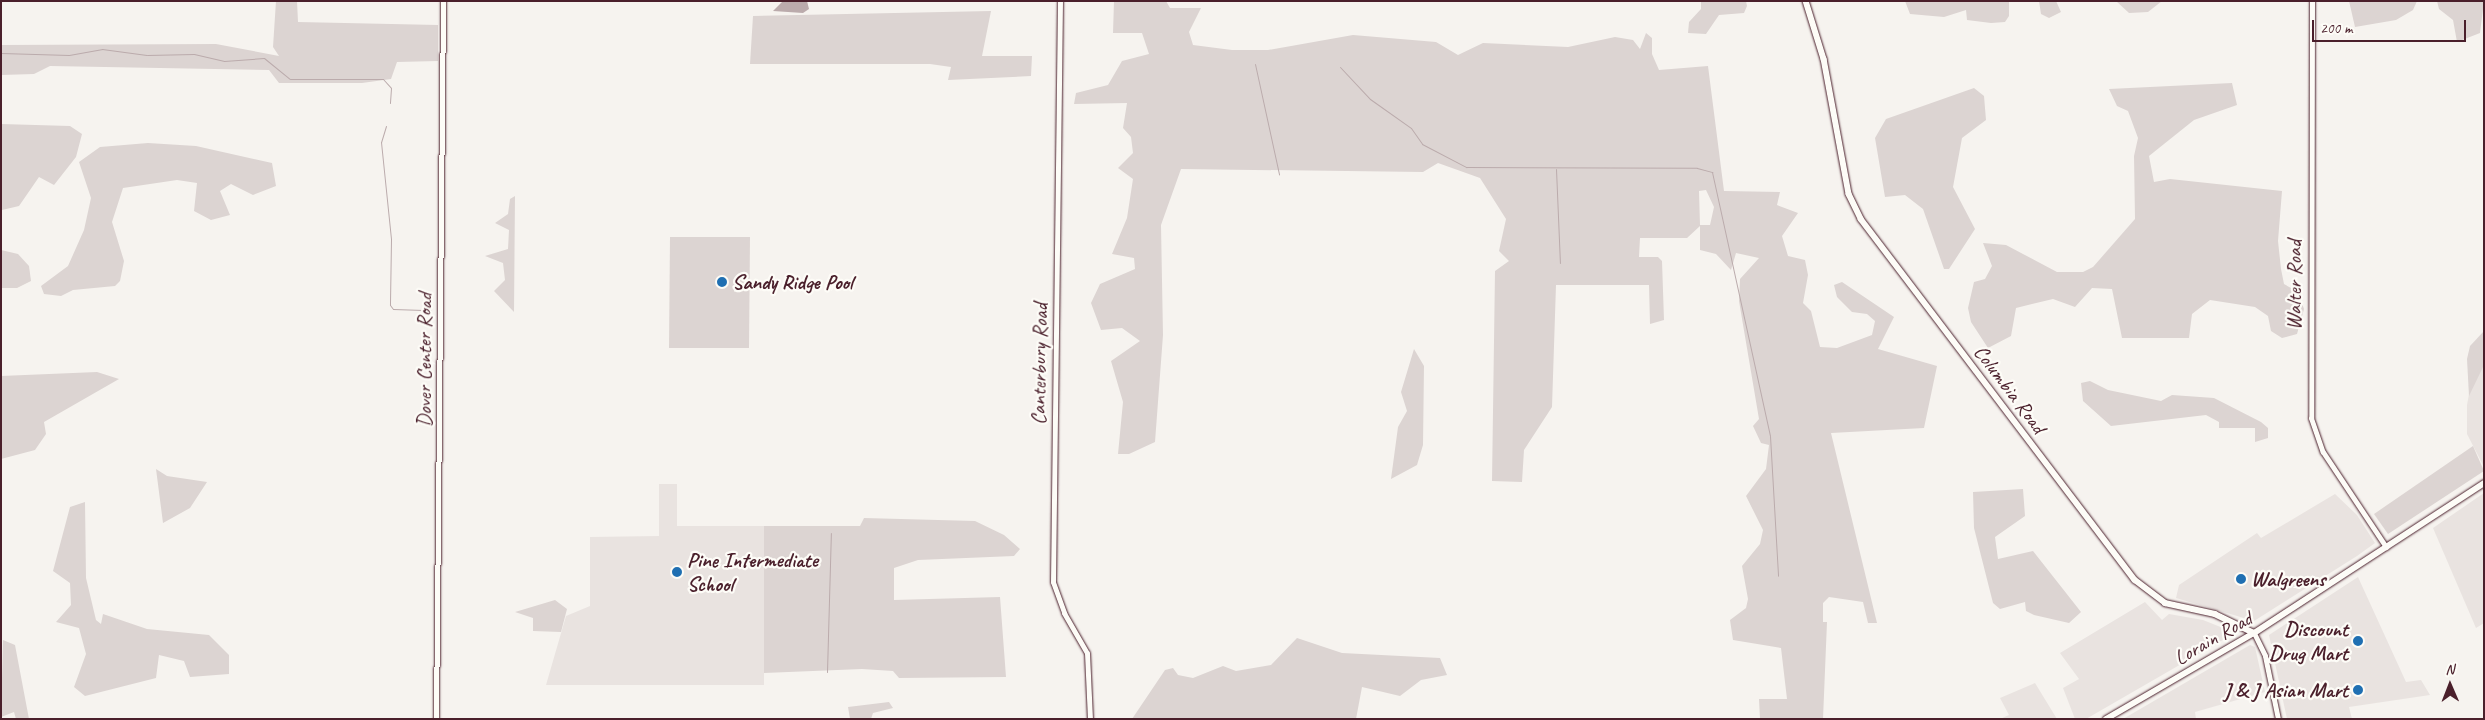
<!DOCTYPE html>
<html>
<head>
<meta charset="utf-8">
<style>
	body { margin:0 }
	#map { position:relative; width:2485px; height:720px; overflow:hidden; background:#f6f3ef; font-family:Caveat,sans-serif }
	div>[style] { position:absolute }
	.built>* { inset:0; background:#e9e3e0 }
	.green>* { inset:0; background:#dcd4d2 }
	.water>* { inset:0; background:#bbabac }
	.stream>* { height:1px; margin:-0.5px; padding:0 0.5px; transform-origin:0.5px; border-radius:0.5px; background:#bbabac }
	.roads { filter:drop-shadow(0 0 1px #4a1f2b) drop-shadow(0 0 1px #4a1f2b) }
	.tertiary>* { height:5px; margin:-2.5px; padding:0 2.5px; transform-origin:2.5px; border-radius:2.5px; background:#fdfcf7 }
	.secondary>* { height:5.5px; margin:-2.75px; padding:0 2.75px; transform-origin:2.75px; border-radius:2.75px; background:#fdfcf7 }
	.primary>* { height:6px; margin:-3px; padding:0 3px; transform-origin:3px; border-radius:3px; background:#fdfcf7 }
	.dots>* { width:14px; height:14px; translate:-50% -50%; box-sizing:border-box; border:2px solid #fdfcf7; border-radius:50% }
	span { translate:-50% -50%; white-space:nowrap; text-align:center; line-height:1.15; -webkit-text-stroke:4.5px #fdfcf7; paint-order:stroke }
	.poi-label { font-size:21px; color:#4a1f2b; font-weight:700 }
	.left { translate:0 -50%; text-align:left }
	.right { translate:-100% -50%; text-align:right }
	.street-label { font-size:21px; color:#4a1f2b }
	.frame { position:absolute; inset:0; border:2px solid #4a1f2b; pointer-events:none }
	.north { position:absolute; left:2425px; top:660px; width:50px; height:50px; -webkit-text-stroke:4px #fdfcf7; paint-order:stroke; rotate:359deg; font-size:14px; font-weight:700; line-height:20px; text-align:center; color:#4a1f2b }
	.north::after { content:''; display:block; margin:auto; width:18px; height:22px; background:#4a1f2b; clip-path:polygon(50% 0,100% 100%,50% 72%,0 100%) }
	.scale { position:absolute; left:2312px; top:20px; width:154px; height:22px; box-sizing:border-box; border:2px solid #4a1f2b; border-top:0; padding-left:6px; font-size:15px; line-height:18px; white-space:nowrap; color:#4a1f2b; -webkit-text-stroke:4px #fdfcf7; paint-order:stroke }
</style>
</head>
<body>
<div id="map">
	<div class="built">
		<i style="clip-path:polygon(2484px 365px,2484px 467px,2467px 434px,2467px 405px,2471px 384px)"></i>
		<i style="clip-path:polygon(659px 484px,677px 484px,677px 526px,764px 526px,764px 685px,546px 685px,566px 616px,590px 606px,590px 537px,659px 536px)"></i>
		<i style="clip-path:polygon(2484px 493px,2484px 623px,2476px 628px,2433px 528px)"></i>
		<i style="clip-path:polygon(2335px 494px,2357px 515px,2375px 543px,2357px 556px,2254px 621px,2176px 598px,2179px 585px,2257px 533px,2261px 538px)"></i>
		<i style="clip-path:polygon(2358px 577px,2406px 682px,2421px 680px,2430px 695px,2349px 707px,2352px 719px,2287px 719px,2269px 635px)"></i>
		<i style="clip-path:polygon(2145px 602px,2162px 620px,2169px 614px,2203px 620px,2228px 630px,2228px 637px,2086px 719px,2075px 719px,2063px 688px,2079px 679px,2060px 653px)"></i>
		<i style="clip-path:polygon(2250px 645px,2255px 647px,2265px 692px,2195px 712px,2196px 719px,2123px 719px)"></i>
		<i style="clip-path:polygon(2035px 683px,2057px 719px,2000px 719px,2009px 715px,2000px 698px)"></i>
	</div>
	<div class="green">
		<i style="clip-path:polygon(276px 1px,297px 1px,298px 22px,438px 25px,438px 61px,397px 62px,391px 79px,362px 83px,279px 83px,269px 70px,50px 66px,34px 74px,1px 75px,1px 45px,216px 44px,279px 56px,273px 47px)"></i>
		<i style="clip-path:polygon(evenodd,1114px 1px,1166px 1px,1170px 8px,1201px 8px,1189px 32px,1193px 45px,1232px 50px,1268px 50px,1353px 35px,1436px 42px,1458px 55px,1483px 43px,1568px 47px,1615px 37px,1633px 40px,1640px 49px,1646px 33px,1652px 38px,1652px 54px,1659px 70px,1708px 66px,1724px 191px,1780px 192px,1777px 205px,1798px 213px,1782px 236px,1788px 256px,1805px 260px,1808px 275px,1803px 303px,1811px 311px,1820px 347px,1837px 348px,1872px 335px,1875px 321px,1867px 314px,1852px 312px,1837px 297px,1834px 285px,1842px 282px,1894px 317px,1878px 349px,1937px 366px,1924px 428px,1831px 433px,1877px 623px,1868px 623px,1863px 602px,1829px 597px,1823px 603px,1823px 622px,1827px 622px,1823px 719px,1760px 719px,1759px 699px,1787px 699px,1781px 648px,1733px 640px,1730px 620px,1746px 608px,1748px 599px,1742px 566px,1760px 544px,1763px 530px,1746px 496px,1766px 469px,1769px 445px,1761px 443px,1753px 426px,1759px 419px,1739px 301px,1740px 279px,1759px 258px,1736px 253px,1731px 270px,1716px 254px,1700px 250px,1700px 226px,1687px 238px,1640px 238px,1639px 257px,1658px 257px,1662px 261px,1664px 320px,1650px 324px,1649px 285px,1556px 285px,1552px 407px,1524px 450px,1522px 482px,1492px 481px,1495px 271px,1509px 261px,1499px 251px,1506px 219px,1480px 178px,1438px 163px,1423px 172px,1181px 169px,1161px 225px,1163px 335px,1155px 442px,1129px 454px,1118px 454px,1123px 402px,1111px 361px,1140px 341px,1122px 328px,1101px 330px,1091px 303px,1100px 284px,1135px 269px,1134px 258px,1112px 254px,1127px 218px,1133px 179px,1118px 168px,1133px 153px,1131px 137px,1123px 128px,1127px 103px,1074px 104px,1076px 93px,1108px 85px,1122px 61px,1149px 54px,1142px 33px,1113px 33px,1114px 1px,1706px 190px,1714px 207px,1710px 225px,1700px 225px,1699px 191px,1706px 190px)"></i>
		<i style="clip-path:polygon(1701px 1px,1746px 1px,1747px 6px,1744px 13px,1719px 15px,1706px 34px,1688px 33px,1689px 22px,1701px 9px)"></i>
		<i style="clip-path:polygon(1905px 1px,2009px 1px,2009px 16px,2005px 22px,1991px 23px,1967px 20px,1966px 10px,1944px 17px,1910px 14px)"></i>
		<i style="clip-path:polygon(2039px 1px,2056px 1px,2061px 12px,2049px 18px,2041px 14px)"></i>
		<i style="clip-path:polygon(2116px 1px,2162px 1px,2148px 12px,2129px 13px)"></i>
		<i style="clip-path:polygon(2349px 1px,2417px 1px,2413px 10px,2396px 20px,2355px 27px)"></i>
		<i style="clip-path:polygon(2437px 1px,2484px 1px,2480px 33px,2457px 42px,2453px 20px,2439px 9px)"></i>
		<i style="clip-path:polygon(991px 11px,982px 56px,1032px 56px,1031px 76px,948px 80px,951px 67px,930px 64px,750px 64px,753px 16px)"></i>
		<i style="clip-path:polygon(2232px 83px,2237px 105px,2194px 120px,2149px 156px,2154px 182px,2170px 179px,2282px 191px,2278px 241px,2281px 269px,2284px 284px,2298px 292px,2304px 309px,2297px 334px,2282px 338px,2271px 331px,2268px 316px,2255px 307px,2210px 300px,2192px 314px,2189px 338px,2122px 338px,2112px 289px,2092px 288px,2075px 307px,2053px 299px,2016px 308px,2011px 336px,1988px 348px,1971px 322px,1968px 308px,1974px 282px,1985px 279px,1992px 266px,1983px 243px,2006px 245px,2057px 272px,2083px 272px,2093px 267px,2135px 219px,2134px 156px,2138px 138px,2128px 111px,2117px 106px,2109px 89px)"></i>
		<i style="clip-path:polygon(1974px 88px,1984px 96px,1986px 120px,1962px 138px,1953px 187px,1975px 229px,1949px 269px,1944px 269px,1923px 209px,1905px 195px,1885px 197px,1875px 138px,1886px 119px)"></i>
		<i style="clip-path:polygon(1px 124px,70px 126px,82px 134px,76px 157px,54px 185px,39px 177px,19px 206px,2px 210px)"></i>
		<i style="clip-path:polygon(148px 143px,196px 146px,272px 163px,276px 186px,253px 195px,231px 184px,220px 191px,230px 215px,211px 220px,194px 211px,197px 183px,177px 180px,123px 188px,112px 222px,124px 261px,120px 281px,115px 286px,73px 290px,61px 296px,44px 294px,41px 286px,68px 266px,84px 230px,91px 198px,79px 162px,100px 147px)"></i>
		<i style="clip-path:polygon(515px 196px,514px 312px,494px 291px,505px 280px,503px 263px,485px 256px,508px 249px,509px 230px,495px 223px,508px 214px,510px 199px)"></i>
		<i style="clip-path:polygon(670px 237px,750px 237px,749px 348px,669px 348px)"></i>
		<i style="clip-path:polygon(1px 250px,18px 254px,29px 266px,31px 281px,17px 288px,1px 288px)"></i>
		<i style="clip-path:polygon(2484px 331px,2484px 365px,2469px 396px,2467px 359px,2470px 346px)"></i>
		<i style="clip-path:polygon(1414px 349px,1424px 366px,1423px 445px,1417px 465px,1391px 479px,1398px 427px,1407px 411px,1401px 392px)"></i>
		<i style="clip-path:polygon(97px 372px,119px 379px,44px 422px,46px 434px,35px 450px,1px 459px,1px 376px)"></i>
		<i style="clip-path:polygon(2090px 381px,2108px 390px,2161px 401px,2172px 395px,2214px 398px,2261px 422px,2268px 428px,2268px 438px,2255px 442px,2255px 428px,2219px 428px,2219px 422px,2206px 415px,2111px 426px,2083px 401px,2081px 383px)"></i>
		<i style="clip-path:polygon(2473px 446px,2484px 471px,2388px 534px,2374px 514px)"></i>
		<i style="clip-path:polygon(156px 469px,167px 476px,207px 482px,190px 508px,163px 523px)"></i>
		<i style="clip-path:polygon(2023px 489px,2025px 516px,1995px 537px,1998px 559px,2033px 551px,2081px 612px,2069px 623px,2034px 615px,2026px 611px,2025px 602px,2000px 609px,1993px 603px,1974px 528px,1973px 492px)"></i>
		<i style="clip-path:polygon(85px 502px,86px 578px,96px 620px,101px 624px,103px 614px,147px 629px,209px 635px,229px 655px,229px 674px,190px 677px,184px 661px,159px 655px,156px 678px,85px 696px,74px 687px,86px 654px,79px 628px,56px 622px,71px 605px,70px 583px,53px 571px,70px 507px)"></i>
		<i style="clip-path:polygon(864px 518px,975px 521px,1004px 535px,1020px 549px,1014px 556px,918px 560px,894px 568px,894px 600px,1000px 597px,1006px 677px,899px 678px,893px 671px,862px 669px,764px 673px,764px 526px,860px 526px)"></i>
		<i style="clip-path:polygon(555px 600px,567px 609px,561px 632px,533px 631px,533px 618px,515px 612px)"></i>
		<i style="clip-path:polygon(1297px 638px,1342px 653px,1440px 658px,1447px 675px,1421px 680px,1400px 696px,1362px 687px,1356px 719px,1132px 719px,1165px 670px,1173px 668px,1178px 675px,1193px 678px,1223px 666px,1236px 671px,1271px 665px)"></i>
		<i style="clip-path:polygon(3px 640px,15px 645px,29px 719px,16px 719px,14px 712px,1px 717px)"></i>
		<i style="clip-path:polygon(889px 702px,893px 708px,873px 713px,871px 719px,850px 719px,848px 707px)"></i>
	</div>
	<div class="water">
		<i style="clip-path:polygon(783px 1px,807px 1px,809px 9px,803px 13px,773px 11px)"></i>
	</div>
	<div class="stream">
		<i style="left:1px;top:53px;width:68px;rotate:1.7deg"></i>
		<i style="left:69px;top:55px;width:34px;rotate:-10deg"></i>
		<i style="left:102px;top:49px;width:45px;rotate:7.6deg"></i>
		<i style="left:147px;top:55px;width:47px;rotate:-1.2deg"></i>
		<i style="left:194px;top:54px;width:31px;rotate:13deg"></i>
		<i style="left:224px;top:61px;width:40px;rotate:-4.3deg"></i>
		<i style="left:264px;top:58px;width:33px;rotate:39deg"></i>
		<i style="left:290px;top:79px;width:93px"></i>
		<i style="left:383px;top:79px;width:12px;rotate:48deg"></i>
		<i style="left:391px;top:88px;width:15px;rotate:94deg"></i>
		<i style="left:1255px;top:64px;width:113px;rotate:77.7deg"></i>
		<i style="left:1340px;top:67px;width:44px;rotate:46.8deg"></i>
		<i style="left:1370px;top:99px;width:50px;rotate:35.3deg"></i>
		<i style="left:1411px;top:128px;width:19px;rotate:55deg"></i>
		<i style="left:1422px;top:144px;width:50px;rotate:27.6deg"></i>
		<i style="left:1466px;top:167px;width:231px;rotate:0.2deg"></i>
		<i style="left:1697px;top:168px;width:16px;rotate:15deg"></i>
		<i style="left:1712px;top:172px;width:270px;rotate:77.6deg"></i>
		<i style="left:1770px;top:436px;width:140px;rotate:86.7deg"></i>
		<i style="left:386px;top:126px;width:17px;rotate:107deg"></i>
		<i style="left:381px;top:142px;width:98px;rotate:84.1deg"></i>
		<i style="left:391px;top:239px;width:66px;rotate:90.9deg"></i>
		<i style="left:390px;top:305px;width:5px;rotate:53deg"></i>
		<i style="left:393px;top:309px;width:38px;rotate:2deg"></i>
		<i style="left:1556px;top:169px;width:94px;rotate:87.6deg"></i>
		<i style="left:827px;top:672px;width:139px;rotate:-88.4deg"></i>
	</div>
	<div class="roads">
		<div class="tertiary">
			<i style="left:1060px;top:1px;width:581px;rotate:90.69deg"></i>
			<i style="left:1053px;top:582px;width:33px;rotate:70deg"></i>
			<i style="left:1064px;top:613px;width:46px;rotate:60.1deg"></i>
			<i style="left:1087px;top:653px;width:66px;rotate:87.4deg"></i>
			<i style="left:2312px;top:1px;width:417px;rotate:90.1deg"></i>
			<i style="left:2311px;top:418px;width:36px;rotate:71deg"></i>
			<i style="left:2323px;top:452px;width:114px;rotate:56.4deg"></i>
			<i style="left:2254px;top:633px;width:25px;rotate:64deg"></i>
			<i style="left:2265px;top:656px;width:64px;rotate:78.3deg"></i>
			<i style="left:436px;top:719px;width:718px;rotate:-89.44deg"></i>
		</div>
		<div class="secondary">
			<i style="left:1806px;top:1px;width:61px;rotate:72.8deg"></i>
			<i style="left:1824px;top:59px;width:137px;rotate:79.5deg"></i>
			<i style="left:1849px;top:194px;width:28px;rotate:64deg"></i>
			<i style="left:1861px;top:219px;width:453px;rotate:52.8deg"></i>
			<i style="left:2135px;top:580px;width:38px;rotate:37deg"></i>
			<i style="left:2165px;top:603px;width:51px;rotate:12.4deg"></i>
			<i style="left:2215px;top:614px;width:43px;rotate:26deg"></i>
		</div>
		<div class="primary">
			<i style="left:2106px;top:719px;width:171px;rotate:-30.2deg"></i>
			<i style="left:2254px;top:633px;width:275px;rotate:-33.1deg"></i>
		</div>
	</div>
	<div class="dots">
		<i style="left:722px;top:282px;background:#1f6fb2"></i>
		<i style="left:677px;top:572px;background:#1f6fb2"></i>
		<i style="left:2241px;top:579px;background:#1f6fb2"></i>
		<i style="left:2358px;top:641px;background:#1f6fb2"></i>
		<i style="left:2358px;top:690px;background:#1f6fb2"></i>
	</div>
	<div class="poi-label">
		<span class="left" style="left:732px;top:282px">Sandy Ridge Pool</span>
		<span class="left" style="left:687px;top:572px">Pine Intermediate<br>School</span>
		<span class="left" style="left:2251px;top:579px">Walgreens</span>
		<span class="right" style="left:2348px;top:641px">Discount<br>Drug Mart</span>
		<span class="right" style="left:2348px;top:690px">J &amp; J Asian Mart</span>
	</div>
	<div class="street-label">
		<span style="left:2294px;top:285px;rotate:-90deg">Walter Road</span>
		<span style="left:424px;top:360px;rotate:-90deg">Dover Center Road</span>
		<span style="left:1039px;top:364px;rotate:-89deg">Canterbury Road</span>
		<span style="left:2010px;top:389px;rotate:53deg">Columbia Road</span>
		<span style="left:2213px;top:638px;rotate:-30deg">Lorain Road</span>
	</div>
	<div class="frame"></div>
	<div class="north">N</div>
	<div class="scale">200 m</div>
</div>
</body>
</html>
